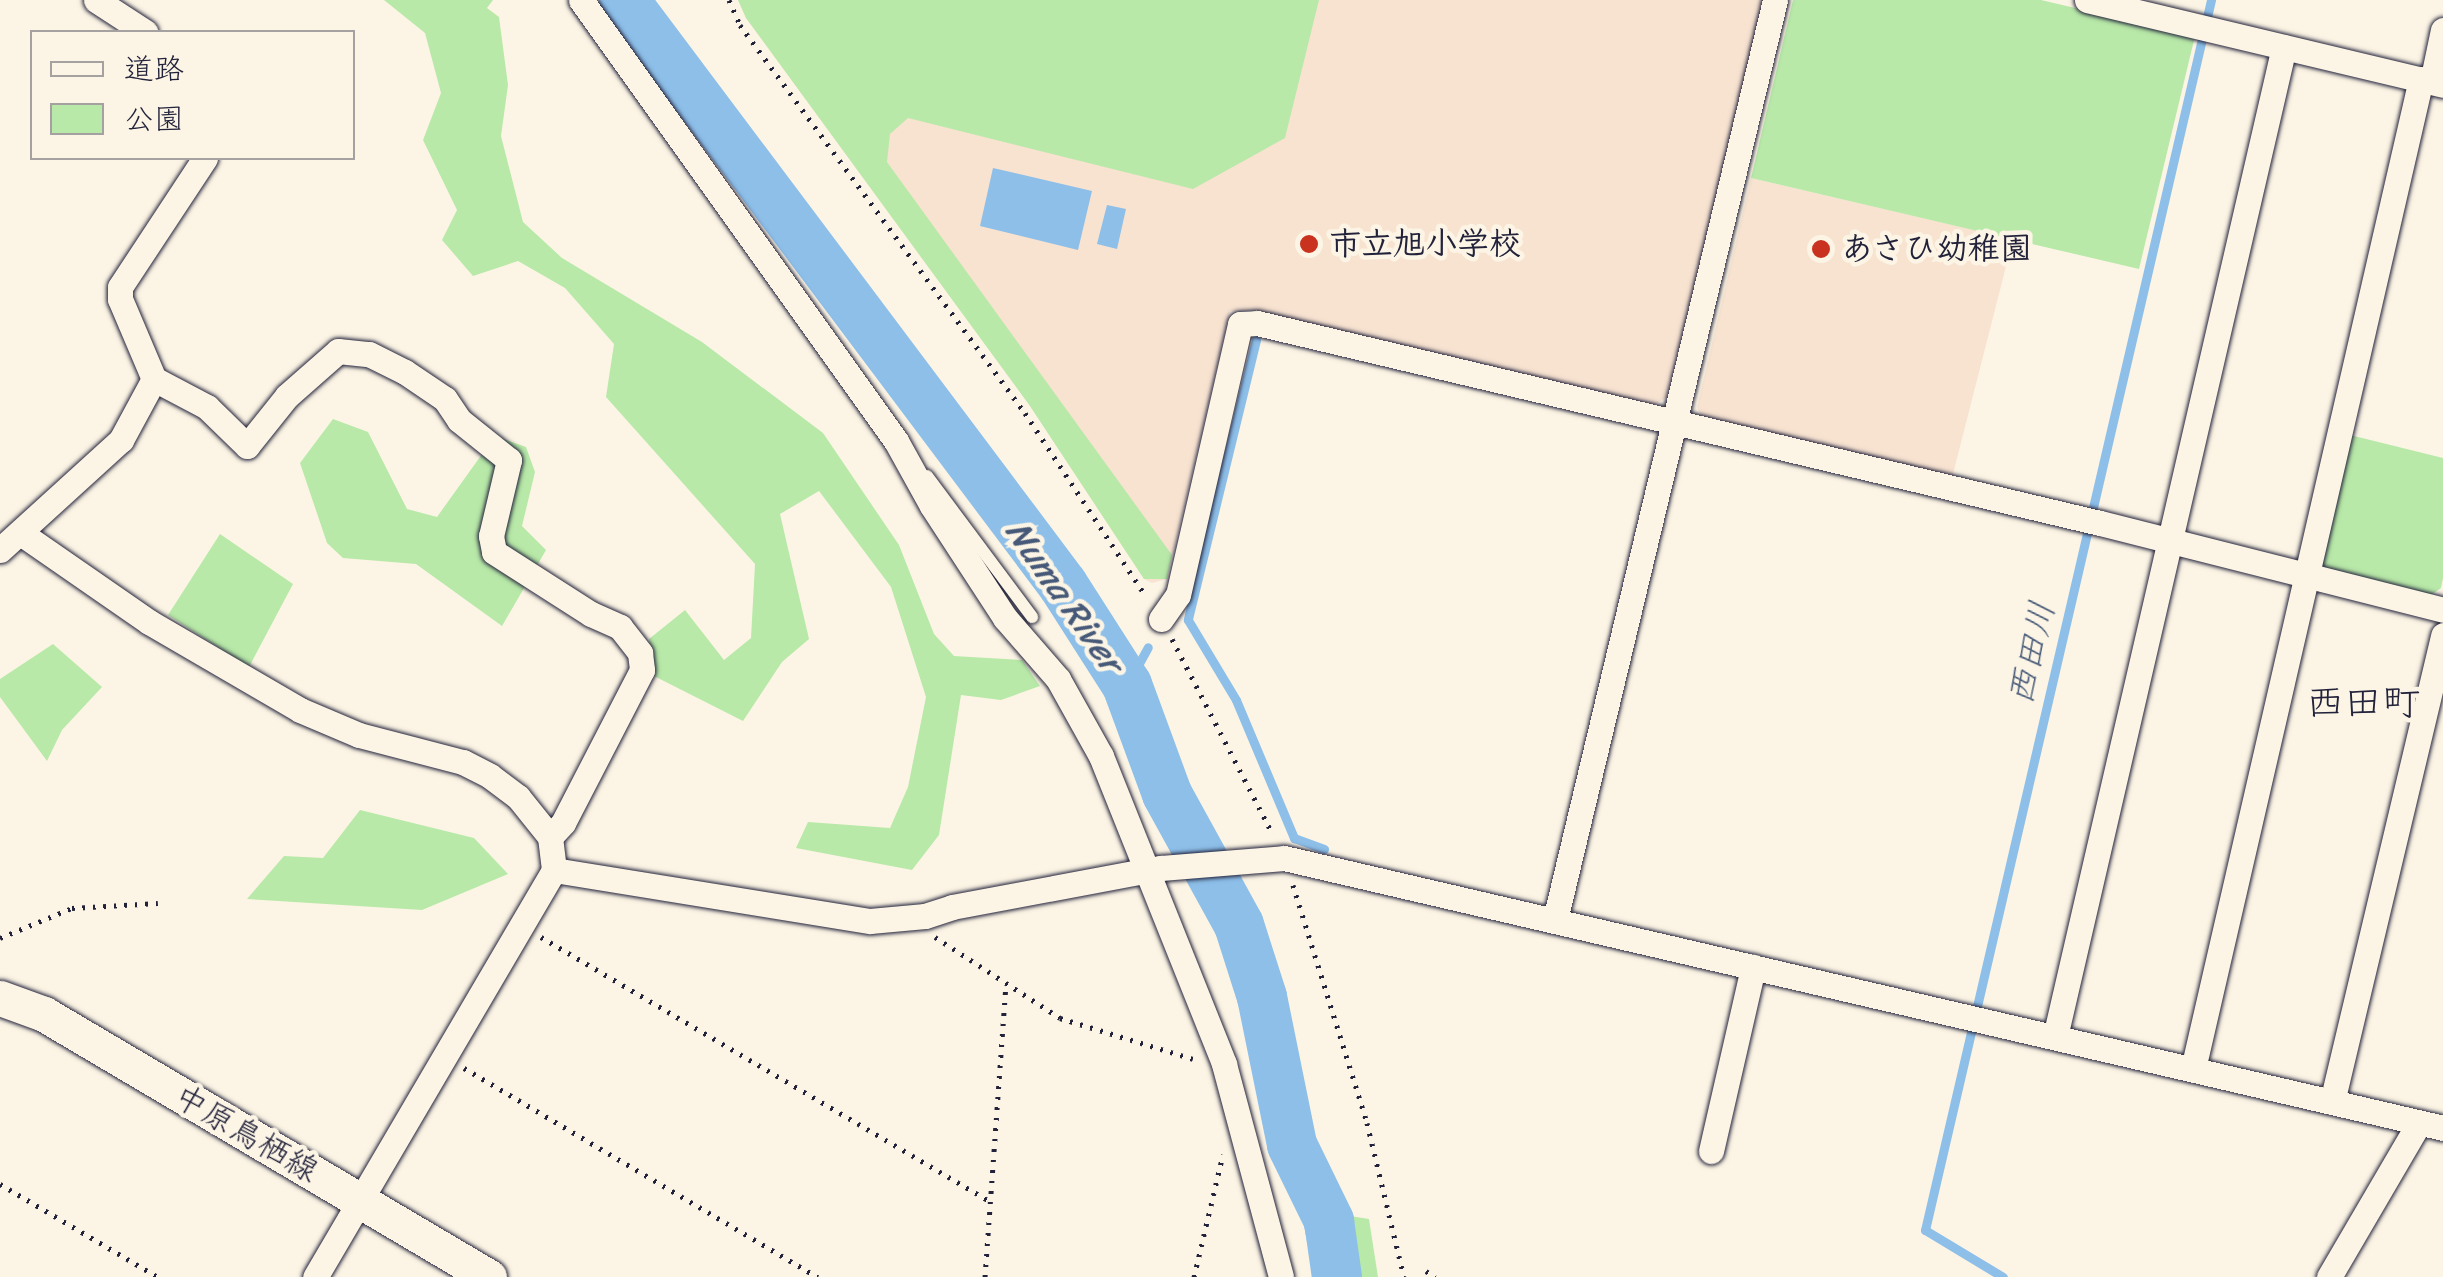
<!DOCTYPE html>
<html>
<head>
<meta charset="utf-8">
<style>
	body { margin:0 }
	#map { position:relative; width:2443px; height:1277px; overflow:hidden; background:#fcf5e5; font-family:Sriracha,"Klee One",sans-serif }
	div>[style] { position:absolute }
	.built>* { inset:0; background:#f8e3d1 }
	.green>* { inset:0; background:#b8e9a8 }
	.water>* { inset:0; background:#8dbfe9 }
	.stream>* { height:9px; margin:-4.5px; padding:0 4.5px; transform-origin:4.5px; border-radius:4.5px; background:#8dbfe9 }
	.river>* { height:50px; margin:-25px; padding:0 25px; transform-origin:25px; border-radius:25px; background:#8dbfe9 }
	.path>* { height:5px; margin-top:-2.5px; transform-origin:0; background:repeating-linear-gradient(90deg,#22223b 0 2.5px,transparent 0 10.5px) }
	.roads { filter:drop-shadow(0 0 2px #22223b) drop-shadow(0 0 2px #22223b) }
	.lane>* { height:12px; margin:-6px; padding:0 6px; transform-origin:6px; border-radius:6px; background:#fcf5e5 }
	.street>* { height:25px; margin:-12.5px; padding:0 12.5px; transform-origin:12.5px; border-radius:12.5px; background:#fcf5e5 }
	.secondary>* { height:35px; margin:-17.5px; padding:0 17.5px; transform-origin:17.5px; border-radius:17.5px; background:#fcf5e5 }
	.dots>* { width:28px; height:28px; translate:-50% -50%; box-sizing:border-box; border:5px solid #fcf5e5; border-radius:50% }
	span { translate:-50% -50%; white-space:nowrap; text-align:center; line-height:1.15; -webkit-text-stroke:9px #fcf5e5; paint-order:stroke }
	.poi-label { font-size:32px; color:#22223b; font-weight:700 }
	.left { translate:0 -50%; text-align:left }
	.street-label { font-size:32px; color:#22223b }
	.water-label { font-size:35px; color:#475978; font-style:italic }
	.quarter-label { font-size:38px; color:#22223b }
	.legend { position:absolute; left:30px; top:30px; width:325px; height:130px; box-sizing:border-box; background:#fcf5e5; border:2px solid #a5a1a1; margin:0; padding:12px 18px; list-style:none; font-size:30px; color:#22223b }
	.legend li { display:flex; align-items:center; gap:20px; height:50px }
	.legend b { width:50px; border:2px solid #a5a1a1 }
</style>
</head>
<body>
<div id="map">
	<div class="built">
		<i style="clip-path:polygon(738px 0,1763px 0,1667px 397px,1651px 407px,1252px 310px,1230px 311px,1167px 579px,1152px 583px,1144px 579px,1030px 406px,746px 18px)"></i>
		<i style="clip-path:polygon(1751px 178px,2013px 239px,1952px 478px,1704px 421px,1697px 407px)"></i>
	</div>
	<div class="green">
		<i style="clip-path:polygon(384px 0,493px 0,487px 8px,499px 17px,508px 85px,501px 136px,523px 222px,562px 258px,702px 342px,823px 433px,899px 545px,934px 634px,954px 656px,1022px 660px,1040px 686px,1001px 700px,961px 695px,939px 835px,912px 870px,796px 848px,808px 822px,890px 828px,908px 787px,926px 697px,891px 587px,819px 491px,780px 514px,809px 639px,782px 662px,743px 721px,652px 675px,649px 639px,685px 610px,724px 660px,751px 638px,755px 564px,606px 397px,614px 344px,565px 288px,518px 261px,473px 276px,442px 240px,457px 210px,423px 140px,441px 93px,425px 33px)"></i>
		<i style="clip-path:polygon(738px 0,1319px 0,1285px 138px,1193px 189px,908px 118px,890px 134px,887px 162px,1172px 555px,1167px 579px,1144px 579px,1030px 406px,746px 18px)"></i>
		<i style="clip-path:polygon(1793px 0,2041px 0,2195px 36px,2139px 269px,1751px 178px)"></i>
		<i style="clip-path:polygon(333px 419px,368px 432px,407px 509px,437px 517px,495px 436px,526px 447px,535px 472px,522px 526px,546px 550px,502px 626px,416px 564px,343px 558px,327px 543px,300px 463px)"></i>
		<i style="clip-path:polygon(2350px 435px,2443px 458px,2443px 578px,2441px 588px,2431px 595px,2326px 569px,2320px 559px)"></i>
		<i style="clip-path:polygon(220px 534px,293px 584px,249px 667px,168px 615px)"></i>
		<i style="clip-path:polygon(53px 644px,102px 687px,62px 730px,47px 761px,0 697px,0 679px)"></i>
		<i style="clip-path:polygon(360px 810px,474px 838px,508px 874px,422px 910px,247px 899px,284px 856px,323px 858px)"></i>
		<i style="clip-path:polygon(1350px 1216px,1369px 1219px,1378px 1277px,1354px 1277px)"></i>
	</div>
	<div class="water">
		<i style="clip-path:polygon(993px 168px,1092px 191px,1078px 250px,980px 226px)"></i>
		<i style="clip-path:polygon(1107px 205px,1126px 209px,1117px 249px,1097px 244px)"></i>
		<i style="clip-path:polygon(1350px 1216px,1354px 1277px,1314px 1277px,1304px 1226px)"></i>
	</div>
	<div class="stream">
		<i style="left:1256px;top:340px;width:288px;rotate:103.7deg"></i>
		<i style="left:1188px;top:620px;width:93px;rotate:59deg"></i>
		<i style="left:1236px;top:700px;width:150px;rotate:67.2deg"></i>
		<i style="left:1294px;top:838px;width:32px;rotate:20deg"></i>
		<i style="left:1127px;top:685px;width:43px;rotate:-61.1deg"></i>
		<i style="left:2003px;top:1277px;width:91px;rotate:-148.9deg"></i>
		<i style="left:1925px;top:1230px;width:1263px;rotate:-76.91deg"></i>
	</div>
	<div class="river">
		<i style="left:624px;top:0;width:731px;rotate:53.11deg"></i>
		<i style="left:1063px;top:585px;width:119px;rotate:57.4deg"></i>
		<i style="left:1127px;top:685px;width:116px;rotate:69.8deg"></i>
		<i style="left:1167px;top:794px;width:149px;rotate:61.2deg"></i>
		<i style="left:1239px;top:925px;width:76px;rotate:72.3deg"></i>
		<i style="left:1262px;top:997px;width:151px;rotate:78.5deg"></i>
		<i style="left:1292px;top:1145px;width:85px;rotate:64deg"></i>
		<i style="left:1329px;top:1221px;width:57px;rotate:81.9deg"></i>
	</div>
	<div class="path">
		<i style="left:729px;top:0;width:27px;rotate:66deg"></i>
		<i style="left:740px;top:25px;width:481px;rotate:53.7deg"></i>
		<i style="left:1025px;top:413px;width:218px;rotate:56.6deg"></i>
		<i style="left:1172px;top:639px;width:218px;rotate:62.7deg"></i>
		<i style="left:1293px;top:885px;width:249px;rotate:72.7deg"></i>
		<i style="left:1367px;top:1123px;width:158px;rotate:76.5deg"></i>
		<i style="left:541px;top:937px;width:522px;rotate:30.49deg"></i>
		<i style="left:935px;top:937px;width:149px;rotate:32.9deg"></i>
		<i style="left:1060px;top:1018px;width:139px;rotate:17.1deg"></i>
		<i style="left:0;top:938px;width:78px;rotate:-22.6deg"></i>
		<i style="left:72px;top:908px;width:86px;rotate:-3.3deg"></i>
		<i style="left:464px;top:1068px;width:411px;rotate:30.6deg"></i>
		<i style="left:0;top:1184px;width:183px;rotate:30.5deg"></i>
		<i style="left:1426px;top:1271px;width:11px;rotate:34deg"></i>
		<i style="left:985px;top:1277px;width:292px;rotate:-85.9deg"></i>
		<i style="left:1194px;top:1277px;width:126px;rotate:-76.7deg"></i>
	</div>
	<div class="roads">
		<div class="lane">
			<i style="left:927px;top:476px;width:176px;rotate:53.3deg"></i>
		</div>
		<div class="street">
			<i style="left:96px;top:0;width:59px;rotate:33.1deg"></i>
			<i style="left:581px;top:0;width:542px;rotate:54.46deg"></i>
			<i style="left:896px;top:441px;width:74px;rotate:61deg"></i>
			<i style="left:932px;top:506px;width:134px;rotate:56.9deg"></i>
			<i style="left:1005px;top:618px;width:81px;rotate:49deg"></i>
			<i style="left:1058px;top:679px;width:88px;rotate:60.8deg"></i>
			<i style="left:1101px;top:756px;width:332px;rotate:68.2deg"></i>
			<i style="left:1224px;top:1064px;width:220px;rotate:75deg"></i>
			<i style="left:2087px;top:0;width:366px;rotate:13.4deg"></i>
			<i style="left:2432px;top:82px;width:53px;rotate:-78.1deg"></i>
			<i style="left:205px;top:158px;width:154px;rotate:123.4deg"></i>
			<i style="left:120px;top:287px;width:12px;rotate:90deg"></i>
			<i style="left:120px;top:299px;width:87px;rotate:67deg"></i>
			<i style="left:154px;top:379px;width:60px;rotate:27.8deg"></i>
			<i style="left:207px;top:407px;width:56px;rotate:44.3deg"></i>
			<i style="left:247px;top:446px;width:64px;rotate:-51.3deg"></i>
			<i style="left:287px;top:396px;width:68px;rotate:-41.4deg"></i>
			<i style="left:338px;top:351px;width:31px;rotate:6deg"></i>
			<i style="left:369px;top:354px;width:40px;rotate:26.6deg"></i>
			<i style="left:405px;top:372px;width:48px;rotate:34deg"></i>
			<i style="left:445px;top:399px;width:25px;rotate:56deg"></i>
			<i style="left:459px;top:420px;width:64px;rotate:38.7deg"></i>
			<i style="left:509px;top:460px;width:78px;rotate:103.3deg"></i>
			<i style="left:491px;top:536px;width:16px;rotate:79deg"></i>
			<i style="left:494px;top:552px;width:115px;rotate:32.6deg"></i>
			<i style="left:591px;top:614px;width:32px;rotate:24deg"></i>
			<i style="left:620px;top:627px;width:33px;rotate:52deg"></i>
			<i style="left:640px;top:653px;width:17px;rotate:83deg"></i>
			<i style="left:642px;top:670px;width:172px;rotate:117.3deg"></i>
			<i style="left:563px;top:823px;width:19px;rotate:133deg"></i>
			<i style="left:22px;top:534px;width:155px;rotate:34.7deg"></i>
			<i style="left:149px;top:622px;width:175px;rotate:30.2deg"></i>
			<i style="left:300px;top:710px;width:64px;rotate:23deg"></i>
			<i style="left:359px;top:735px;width:107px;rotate:14.6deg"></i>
			<i style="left:463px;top:762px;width:30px;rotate:27deg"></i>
			<i style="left:490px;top:776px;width:35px;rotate:37deg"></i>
			<i style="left:518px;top:797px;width:51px;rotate:51.3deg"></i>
			<i style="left:550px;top:837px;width:33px;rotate:83deg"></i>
			<i style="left:554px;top:870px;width:472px;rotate:120.4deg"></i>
			<i style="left:0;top:550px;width:164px;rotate:-42.3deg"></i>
			<i style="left:121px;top:440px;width:69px;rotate:-61.6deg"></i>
			<i style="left:1161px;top:619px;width:29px;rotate:-55deg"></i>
			<i style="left:1178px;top:595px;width:278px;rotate:-77.1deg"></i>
			<i style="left:1240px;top:324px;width:17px;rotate:-3deg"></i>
			<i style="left:1257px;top:323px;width:866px;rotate:13.35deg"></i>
			<i style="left:2100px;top:523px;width:354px;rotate:14.2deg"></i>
			<i style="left:554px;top:870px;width:320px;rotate:9.2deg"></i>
			<i style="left:870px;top:921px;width:55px;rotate:-5.2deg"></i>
			<i style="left:925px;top:916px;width:28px;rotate:-18deg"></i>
			<i style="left:952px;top:907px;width:213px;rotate:-10.6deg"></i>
			<i style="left:1161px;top:868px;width:123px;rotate:-4.6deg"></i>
			<i style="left:1284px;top:858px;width:1190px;rotate:13.11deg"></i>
			<i style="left:1555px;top:920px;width:946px;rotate:-76.55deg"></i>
			<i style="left:2055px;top:1037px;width:1016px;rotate:-76.98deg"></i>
			<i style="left:2193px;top:1069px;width:1016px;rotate:-77.03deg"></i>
			<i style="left:2332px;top:1102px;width:480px;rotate:-76.6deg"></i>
			<i style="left:1711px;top:1151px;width:189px;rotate:-77.1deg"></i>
			<i style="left:2329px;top:1277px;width:178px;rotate:-59.7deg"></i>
		</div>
		<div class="secondary">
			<i style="left:0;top:998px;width:47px;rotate:20deg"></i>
			<i style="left:44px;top:1014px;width:517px;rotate:30.58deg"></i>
		</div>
	</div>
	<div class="dots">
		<i style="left:1309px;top:244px;background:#c8321e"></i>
		<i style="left:1821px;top:249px;background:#c8321e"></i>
	</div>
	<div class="poi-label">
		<span class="left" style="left:1329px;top:244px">市立旭小学校</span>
		<span class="left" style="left:1841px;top:249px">あさひ幼稚園</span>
	</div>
	<div class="street-label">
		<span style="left:246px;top:1134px;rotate:30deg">中原鳥栖線</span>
	</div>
	<div class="water-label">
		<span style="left:1065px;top:596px;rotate:55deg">Numa River</span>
		<span style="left:2031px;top:653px;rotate:-77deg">西田川</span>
	</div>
	<div class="quarter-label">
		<span style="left:2363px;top:703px">西田町</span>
	</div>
	<ul class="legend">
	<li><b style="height:12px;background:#fcf5e5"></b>道路</li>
	<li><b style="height:28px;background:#b8e9a8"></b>公園</li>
	</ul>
</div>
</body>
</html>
